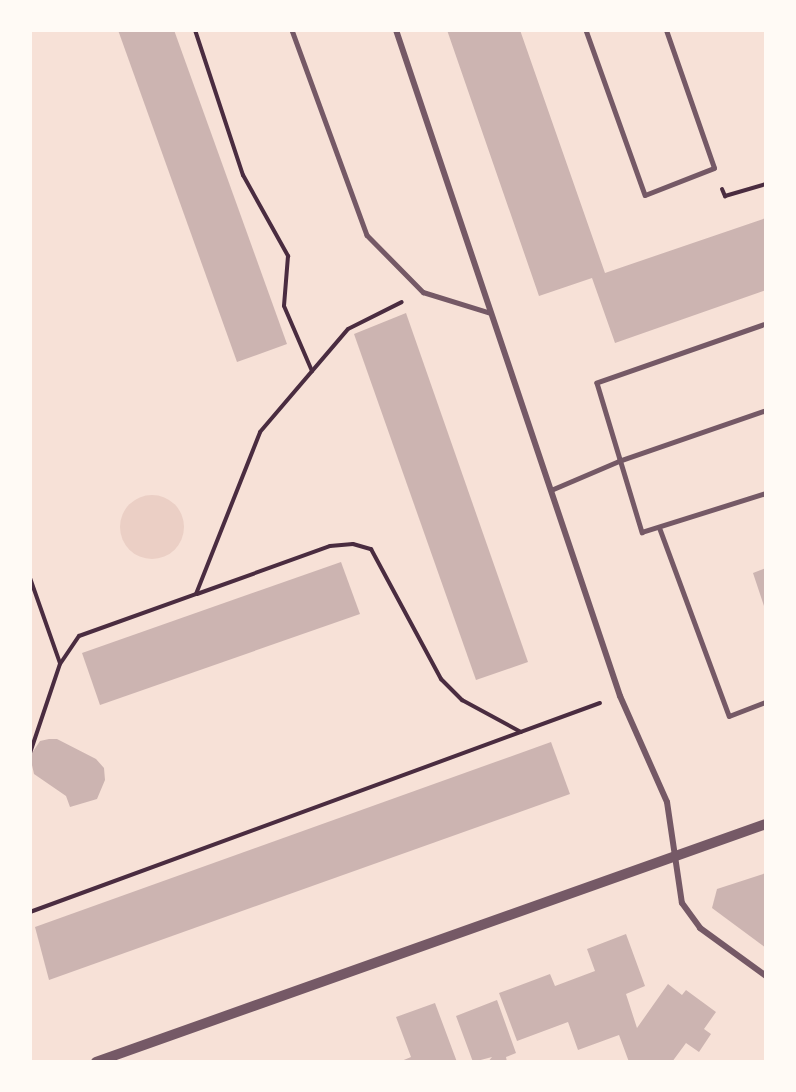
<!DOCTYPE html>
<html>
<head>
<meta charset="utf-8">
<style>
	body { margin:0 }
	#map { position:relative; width:796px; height:1092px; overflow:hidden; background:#f7e1d7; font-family:"DejaVu Sans",sans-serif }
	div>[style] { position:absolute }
	.green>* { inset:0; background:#ebcfc5 }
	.round { border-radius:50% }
	.building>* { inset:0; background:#ccb4b1 }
	.path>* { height:4px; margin:-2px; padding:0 2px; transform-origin:2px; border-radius:2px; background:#4a2c40 }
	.service>* { height:4.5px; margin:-2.25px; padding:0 2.25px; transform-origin:2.25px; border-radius:2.25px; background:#755966 }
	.minor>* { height:6px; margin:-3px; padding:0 3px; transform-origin:3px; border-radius:3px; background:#755966 }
	.tertiary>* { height:10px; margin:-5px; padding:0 5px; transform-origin:5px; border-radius:5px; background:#755966 }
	span { translate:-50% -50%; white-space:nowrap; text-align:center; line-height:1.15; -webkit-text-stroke:5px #fffaf5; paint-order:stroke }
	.frame { position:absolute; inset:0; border:32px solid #fffaf5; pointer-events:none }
</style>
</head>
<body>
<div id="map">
	<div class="green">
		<i class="round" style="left:120px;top:495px;width:64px;height:64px"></i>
	</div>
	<div class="building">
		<i style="clip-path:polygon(118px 30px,174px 30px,287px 344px,237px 362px)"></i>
		<i style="clip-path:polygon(447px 30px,520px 30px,605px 273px,766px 218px,766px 290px,615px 343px,592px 278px,539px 296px)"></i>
		<i style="clip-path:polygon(406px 313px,528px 662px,476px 680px,354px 334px)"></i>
		<i style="clip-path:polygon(341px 562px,360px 614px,100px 705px,82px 653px)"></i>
		<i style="clip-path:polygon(766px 568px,766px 612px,753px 573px)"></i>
		<i style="clip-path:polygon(49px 739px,57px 739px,96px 759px,104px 768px,105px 780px,97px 799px,70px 807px,66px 796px,34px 774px,30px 756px,40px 741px)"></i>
		<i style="clip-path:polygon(551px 742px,570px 794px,49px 980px,35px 927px)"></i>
		<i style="clip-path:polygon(766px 873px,766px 948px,712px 908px,717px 889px)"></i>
		<i style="clip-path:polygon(626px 934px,645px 986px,626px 994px,637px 1028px,668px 984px,682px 995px,686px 990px,716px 1012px,704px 1029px,711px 1034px,699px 1052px,686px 1043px,672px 1062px,629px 1062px,619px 1035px,578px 1050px,568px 1022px,517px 1041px,499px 993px,550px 974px,555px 986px,595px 971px,587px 949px)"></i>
		<i style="clip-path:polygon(497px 1000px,516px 1053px,506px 1057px,507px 1062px,488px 1062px,492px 1057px,473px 1062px,456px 1016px)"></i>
		<i style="clip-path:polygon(435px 1003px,457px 1062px,399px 1062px,411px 1057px,396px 1017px)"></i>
	</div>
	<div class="path">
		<i style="left:195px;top:30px;width:153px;rotate:71.7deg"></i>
		<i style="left:243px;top:175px;width:93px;rotate:60.9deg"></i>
		<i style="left:288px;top:256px;width:50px;rotate:94.6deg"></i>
		<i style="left:284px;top:306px;width:71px;rotate:66.7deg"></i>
		<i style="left:722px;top:189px;width:8px;rotate:67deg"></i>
		<i style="left:725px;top:196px;width:43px;rotate:-16.3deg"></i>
		<i style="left:30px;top:578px;width:90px;rotate:70.6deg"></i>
		<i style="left:197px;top:594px;width:141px;rotate:-19.8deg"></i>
		<i style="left:330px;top:546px;width:23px;rotate:-5deg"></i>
		<i style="left:353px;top:544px;width:19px;rotate:16deg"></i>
		<i style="left:371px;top:549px;width:148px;rotate:61.7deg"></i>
		<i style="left:441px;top:679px;width:30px;rotate:45deg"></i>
		<i style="left:462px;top:700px;width:67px;rotate:28.5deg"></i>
		<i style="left:30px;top:753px;width:94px;rotate:-71.4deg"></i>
		<i style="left:60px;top:664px;width:34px;rotate:-56deg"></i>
		<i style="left:79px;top:636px;width:124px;rotate:-19.7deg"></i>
		<i style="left:196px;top:594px;width:174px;rotate:-68.4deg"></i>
		<i style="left:260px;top:432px;width:135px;rotate:-49.5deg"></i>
		<i style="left:348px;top:329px;width:60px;rotate:-26.6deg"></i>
		<i style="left:30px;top:912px;width:607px;rotate:-20.14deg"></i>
	</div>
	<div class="service">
		<i style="left:292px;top:30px;width:218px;rotate:69.9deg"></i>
		<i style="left:367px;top:235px;width:80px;rotate:45.5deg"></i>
		<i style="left:423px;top:292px;width:71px;rotate:17.2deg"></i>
		<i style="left:586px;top:30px;width:175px;rotate:70.3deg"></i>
		<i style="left:645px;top:195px;width:74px;rotate:-21.4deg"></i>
		<i style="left:714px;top:168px;width:146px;rotate:-109.2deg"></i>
		<i style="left:766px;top:324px;width:179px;rotate:160.8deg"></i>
		<i style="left:597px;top:383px;width:156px;rotate:73.2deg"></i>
		<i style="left:642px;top:532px;width:130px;rotate:-17.5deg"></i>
		<i style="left:551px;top:490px;width:74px;rotate:-23.1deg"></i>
		<i style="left:619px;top:461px;width:156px;rotate:-19.1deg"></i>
		<i style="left:660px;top:529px;width:199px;rotate:69.7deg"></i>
		<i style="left:729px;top:716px;width:40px;rotate:-21deg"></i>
	</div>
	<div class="minor">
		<i style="left:396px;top:30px;width:703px;rotate:71.41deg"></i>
		<i style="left:620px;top:696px;width:116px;rotate:66.1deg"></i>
		<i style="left:667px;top:802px;width:102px;rotate:81.6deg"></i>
		<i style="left:682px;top:903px;width:31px;rotate:54deg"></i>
		<i style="left:700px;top:928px;width:82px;rotate:36deg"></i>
	</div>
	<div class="tertiary">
		<i style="left:96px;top:1062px;width:711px;rotate:-19.56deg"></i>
	</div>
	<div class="frame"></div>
</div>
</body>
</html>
